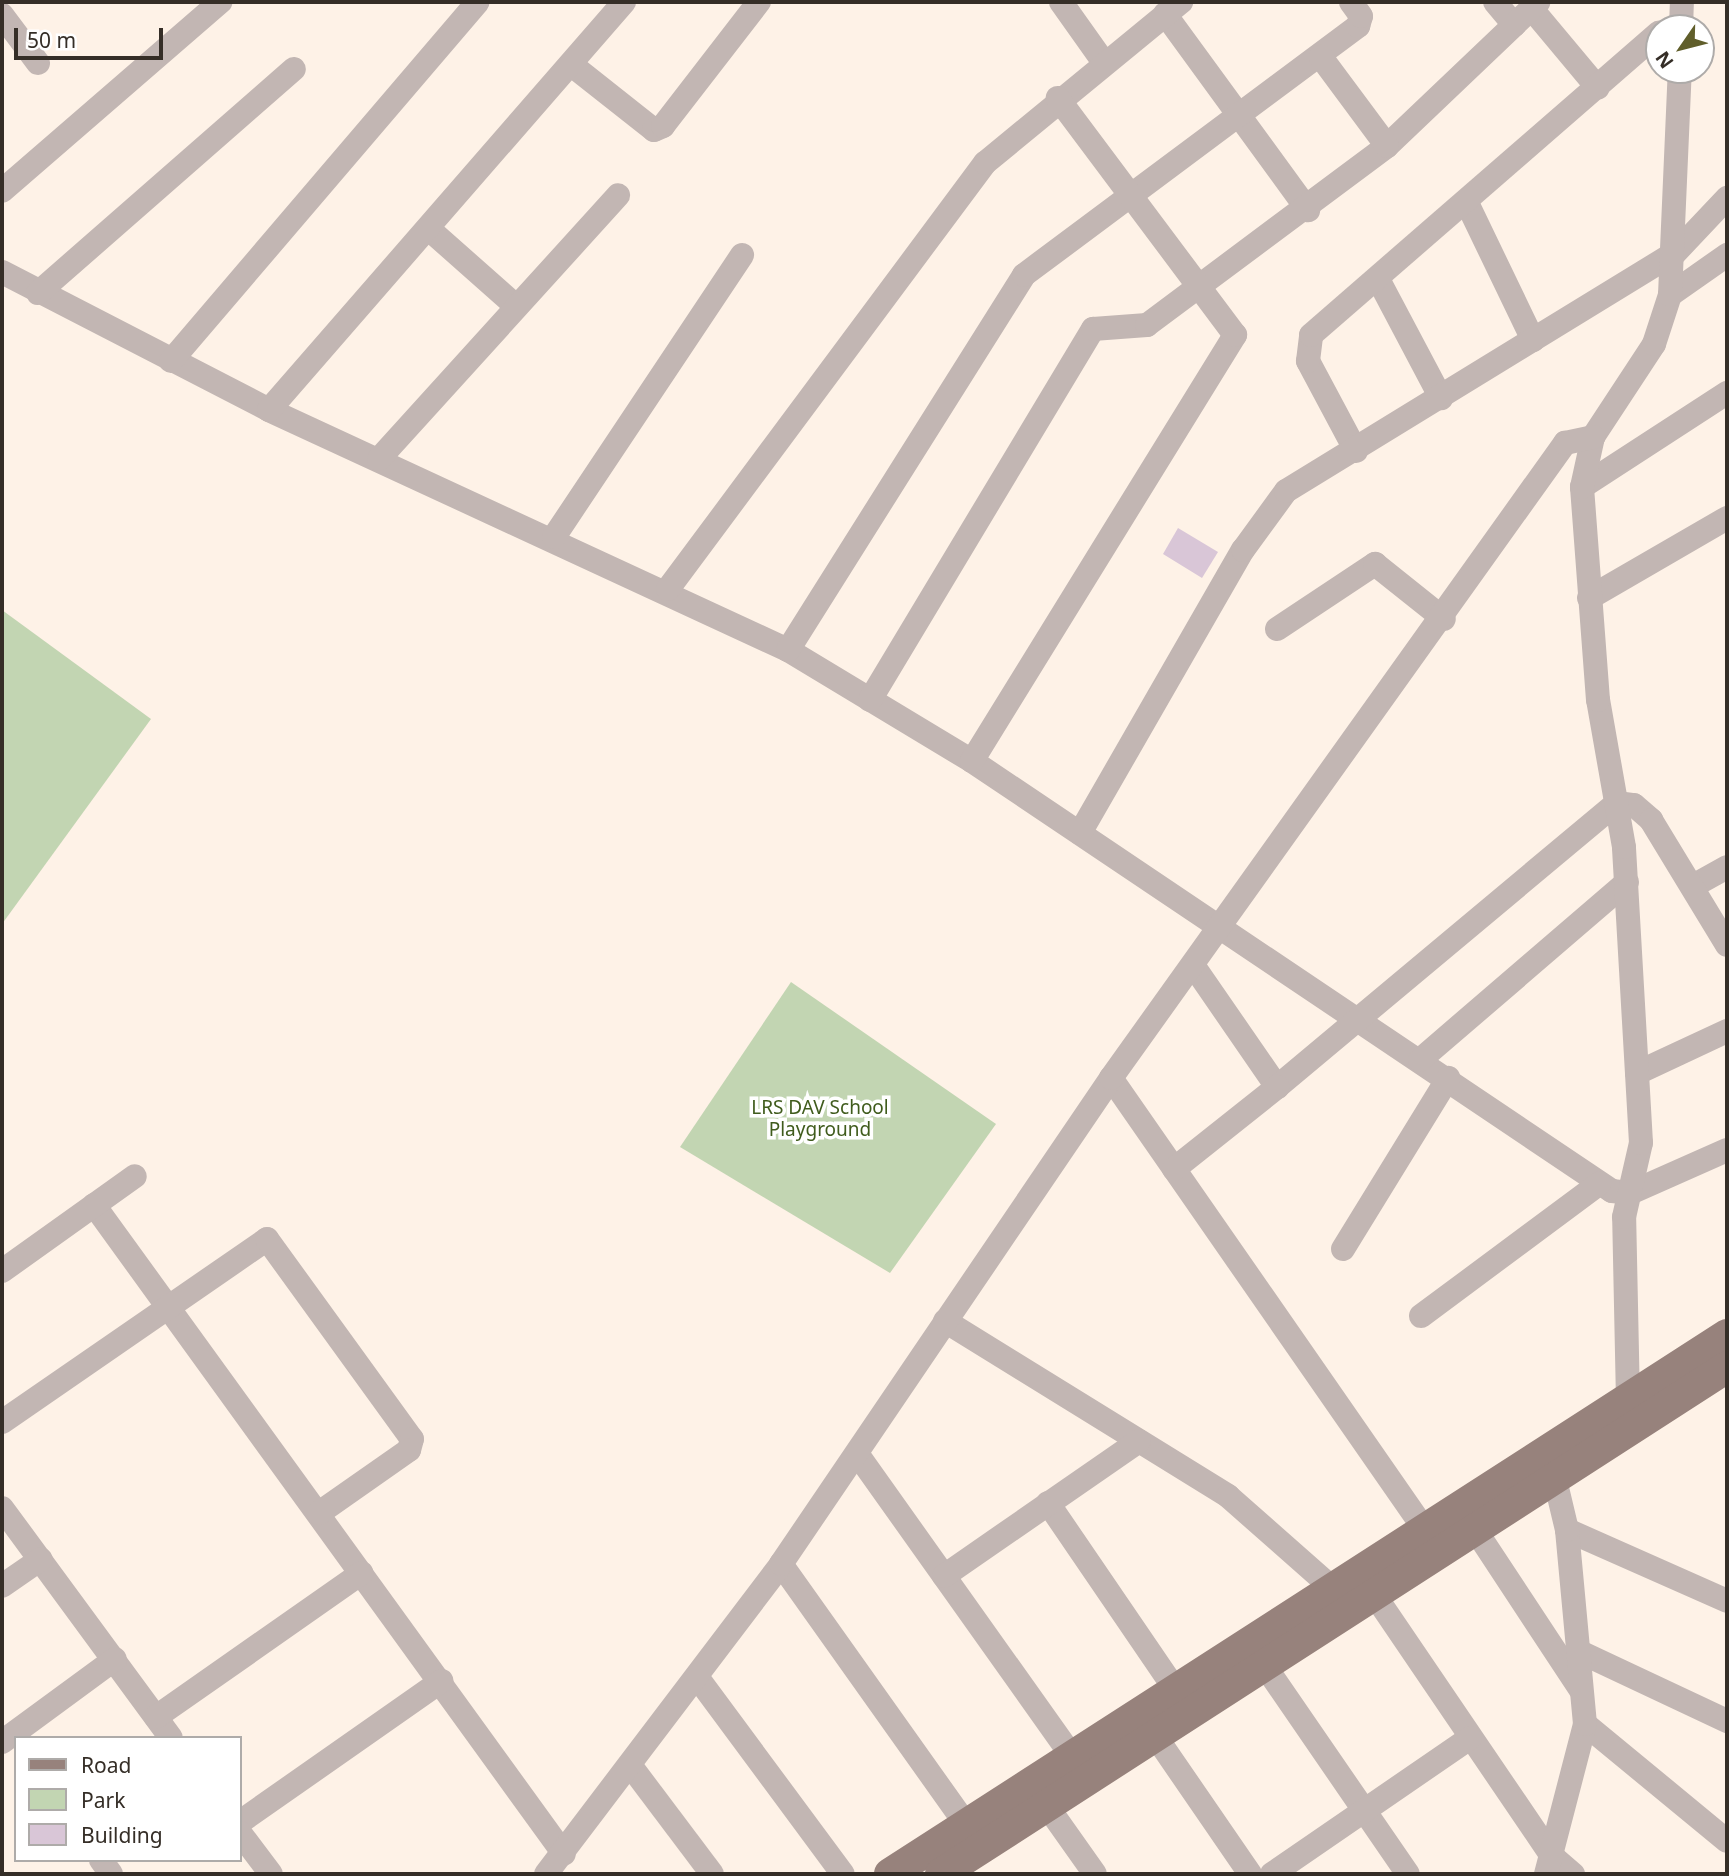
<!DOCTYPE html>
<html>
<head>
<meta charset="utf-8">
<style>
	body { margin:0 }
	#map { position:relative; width:1729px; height:1876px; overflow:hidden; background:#fef2e7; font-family:"Noto Sans",sans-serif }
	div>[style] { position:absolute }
	.green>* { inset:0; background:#c2d5b2 }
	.building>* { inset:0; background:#d9c6d7 }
	.minor>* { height:24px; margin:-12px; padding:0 12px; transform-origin:12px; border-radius:12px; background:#c2b6b3 }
	.major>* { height:32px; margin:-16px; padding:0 16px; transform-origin:16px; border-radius:16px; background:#97827c }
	span { translate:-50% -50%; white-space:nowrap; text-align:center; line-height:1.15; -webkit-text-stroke:7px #fff; paint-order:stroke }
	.park-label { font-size:19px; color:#405c1d }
	.frame { position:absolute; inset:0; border:4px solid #352e27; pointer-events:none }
	.legend { position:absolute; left:14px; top:1736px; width:228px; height:126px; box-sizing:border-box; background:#fff; border:2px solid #aeaba9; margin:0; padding:9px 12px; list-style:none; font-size:21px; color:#352e27 }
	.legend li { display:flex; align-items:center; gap:14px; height:35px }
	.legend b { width:35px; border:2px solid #aeaba9 }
	.north { position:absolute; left:1645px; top:14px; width:70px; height:70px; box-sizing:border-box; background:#fff; border:2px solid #aeaba9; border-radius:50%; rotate:235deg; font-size:19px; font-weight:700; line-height:28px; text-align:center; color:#352e27 }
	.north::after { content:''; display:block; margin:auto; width:24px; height:32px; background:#605e2b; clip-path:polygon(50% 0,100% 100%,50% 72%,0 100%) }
	.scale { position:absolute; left:14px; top:28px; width:149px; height:32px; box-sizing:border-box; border:4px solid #352e27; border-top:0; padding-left:9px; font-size:21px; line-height:24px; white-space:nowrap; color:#352e27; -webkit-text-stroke:5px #fff; paint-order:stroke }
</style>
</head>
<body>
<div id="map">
	<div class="green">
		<i style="clip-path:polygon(2px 610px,151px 719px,2px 924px)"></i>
		<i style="clip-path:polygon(791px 982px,996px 1124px,890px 1273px,680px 1147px)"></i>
	</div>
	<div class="building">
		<i style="clip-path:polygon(1178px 528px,1218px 552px,1202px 578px,1163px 554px)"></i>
	</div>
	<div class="minor">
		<i style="left:1061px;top:2px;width:72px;rotate:54.6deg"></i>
		<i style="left:1495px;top:2px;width:30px;rotate:50deg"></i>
		<i style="left:1531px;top:8px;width:104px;rotate:50.1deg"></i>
		<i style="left:1165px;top:14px;width:243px;rotate:53.9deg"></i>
		<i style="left:2px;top:15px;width:60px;rotate:53.1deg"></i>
		<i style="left:1681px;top:28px;width:26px;rotate:-88deg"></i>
		<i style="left:573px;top:66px;width:103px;rotate:38.3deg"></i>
		<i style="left:654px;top:130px;width:10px;rotate:-24deg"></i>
		<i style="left:663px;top:126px;width:157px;rotate:-52.3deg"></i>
		<i style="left:1387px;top:146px;width:209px;rotate:-43.6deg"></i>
		<i style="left:2px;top:191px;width:289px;rotate:-40.9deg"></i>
		<i style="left:1468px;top:205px;width:150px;rotate:64.3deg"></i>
		<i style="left:430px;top:230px;width:115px;rotate:41.5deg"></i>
		<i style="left:2px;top:272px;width:301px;rotate:27.3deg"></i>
		<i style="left:269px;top:410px;width:572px;rotate:24.82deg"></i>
		<i style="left:788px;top:650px;width:215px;rotate:31.1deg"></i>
		<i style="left:972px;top:761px;width:771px;rotate:33.9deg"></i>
		<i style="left:1612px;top:1191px;width:18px;rotate:6deg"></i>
		<i style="left:1630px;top:1193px;width:106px;rotate:-23.9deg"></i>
		<i style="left:1378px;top:279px;width:135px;rotate:62.1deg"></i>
		<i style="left:38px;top:293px;width:340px;rotate:-41.2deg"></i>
		<i style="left:1670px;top:295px;width:70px;rotate:-35.1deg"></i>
		<i style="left:171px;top:361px;width:472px;rotate:-49.5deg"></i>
		<i style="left:269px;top:410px;width:541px;rotate:-48.97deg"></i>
		<i style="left:1356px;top:451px;width:102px;rotate:-118.1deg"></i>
		<i style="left:1308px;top:361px;width:26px;rotate:-83deg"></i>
		<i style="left:1311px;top:335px;width:461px;rotate:-41deg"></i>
		<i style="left:379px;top:459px;width:356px;rotate:-47.8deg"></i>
		<i style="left:1582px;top:487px;width:173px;rotate:-33deg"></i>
		<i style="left:554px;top:537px;width:339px;rotate:-56.3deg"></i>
		<i style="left:668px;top:589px;width:531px;rotate:-53.35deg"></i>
		<i style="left:985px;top:163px;width:254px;rotate:-39.4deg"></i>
		<i style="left:1589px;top:598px;width:160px;rotate:-30.1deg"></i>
		<i style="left:1277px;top:629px;width:118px;rotate:-33.6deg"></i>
		<i style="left:1375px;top:564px;width:88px;rotate:38.6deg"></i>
		<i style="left:788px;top:650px;width:443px;rotate:-57.8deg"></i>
		<i style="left:1024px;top:275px;width:417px;rotate:-36.7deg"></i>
		<i style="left:1358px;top:26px;width:10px;rotate:-73deg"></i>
		<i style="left:1361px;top:16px;width:17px;rotate:-126deg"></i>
		<i style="left:870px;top:700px;width:433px;rotate:-59deg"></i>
		<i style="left:1093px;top:329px;width:54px;rotate:-4.2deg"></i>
		<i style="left:1147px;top:325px;width:299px;rotate:-36.7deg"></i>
		<i style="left:1387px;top:146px;width:111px;rotate:-126.6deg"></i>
		<i style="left:972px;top:761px;width:501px;rotate:-58.31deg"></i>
		<i style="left:1235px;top:335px;width:296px;rotate:-126.8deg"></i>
		<i style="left:1080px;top:833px;width:327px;rotate:-60.1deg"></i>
		<i style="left:1243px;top:550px;width:73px;rotate:-53.9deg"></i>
		<i style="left:1286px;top:491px;width:456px;rotate:-31.5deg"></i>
		<i style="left:1675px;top:253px;width:76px;rotate:-46.6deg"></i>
		<i style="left:1693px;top:886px;width:39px;rotate:-29deg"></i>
		<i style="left:1195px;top:968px;width:145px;rotate:55.4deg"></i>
		<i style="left:1277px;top:1087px;width:443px;rotate:-39.9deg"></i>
		<i style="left:1617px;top:803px;width:17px;rotate:7deg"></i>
		<i style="left:1634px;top:805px;width:23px;rotate:41deg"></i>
		<i style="left:1651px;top:820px;width:146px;rotate:58.7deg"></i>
		<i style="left:1420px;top:1060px;width:273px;rotate:-40.7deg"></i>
		<i style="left:1637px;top:1073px;width:99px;rotate:-25deg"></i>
		<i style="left:1111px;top:1078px;width:547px;rotate:55.21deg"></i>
		<i style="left:1174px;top:1169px;width:132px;rotate:-38.5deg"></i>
		<i style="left:94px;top:1205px;width:801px;rotate:54.09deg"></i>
		<i style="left:1343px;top:1249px;width:201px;rotate:-58.4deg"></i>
		<i style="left:2px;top:1271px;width:163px;rotate:-35.5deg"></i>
		<i style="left:1421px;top:1316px;width:222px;rotate:-36.6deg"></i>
		<i style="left:945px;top:1321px;width:333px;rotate:31.7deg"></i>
		<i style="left:1228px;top:1496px;width:136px;rotate:41.4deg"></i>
		<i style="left:1628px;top:1401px;width:184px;rotate:-91.2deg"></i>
		<i style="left:1624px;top:1217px;width:76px;rotate:-77.1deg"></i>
		<i style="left:1641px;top:1143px;width:296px;rotate:-93.3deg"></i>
		<i style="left:1624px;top:847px;width:149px;rotate:-100deg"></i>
		<i style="left:1598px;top:700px;width:214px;rotate:-94.3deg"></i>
		<i style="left:1582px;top:487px;width:51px;rotate:-77.6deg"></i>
		<i style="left:1593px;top:437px;width:111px;rotate:-56.7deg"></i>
		<i style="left:1654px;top:344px;width:52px;rotate:-71.9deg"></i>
		<i style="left:1670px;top:295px;width:225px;rotate:-87.5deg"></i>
		<i style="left:2px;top:1422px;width:322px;rotate:-34.6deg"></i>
		<i style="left:267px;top:1239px;width:247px;rotate:54.1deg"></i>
		<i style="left:412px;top:1439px;width:11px;rotate:105deg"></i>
		<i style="left:409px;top:1450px;width:110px;rotate:145deg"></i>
		<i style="left:858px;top:1455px;width:368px;rotate:54.6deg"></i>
		<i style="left:1048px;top:1503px;width:224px;rotate:55.7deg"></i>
		<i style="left:2px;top:1508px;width:285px;rotate:53.7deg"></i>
		<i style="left:1474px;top:1528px;width:193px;rotate:56.6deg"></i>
		<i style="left:1567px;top:1530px;width:175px;rotate:23.9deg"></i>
		<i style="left:781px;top:1564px;width:319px;rotate:54.6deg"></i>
		<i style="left:944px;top:1576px;width:237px;rotate:-34.7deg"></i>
		<i style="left:1365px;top:1581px;width:333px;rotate:55.8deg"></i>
		<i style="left:1552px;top:1856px;width:28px;rotate:41deg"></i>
		<i style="left:2px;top:1586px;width:47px;rotate:-34.7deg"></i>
		<i style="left:1578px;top:1651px;width:165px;rotate:25.2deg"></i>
		<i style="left:1256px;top:1653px;width:268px;rotate:55.5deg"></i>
		<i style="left:697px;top:1677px;width:245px;rotate:53.5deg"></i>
		<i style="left:156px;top:1717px;width:251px;rotate:-35deg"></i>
		<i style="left:1145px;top:1721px;width:186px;rotate:55.5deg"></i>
		<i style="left:1585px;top:1724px;width:184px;rotate:39.5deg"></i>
		<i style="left:2px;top:1742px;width:140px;rotate:-36.3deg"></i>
		<i style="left:630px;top:1765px;width:136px;rotate:53deg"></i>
		<i style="left:1037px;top:1792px;width:100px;rotate:54.7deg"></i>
		<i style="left:240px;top:1822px;width:246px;rotate:-35deg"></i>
		<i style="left:240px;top:1833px;width:51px;rotate:52.9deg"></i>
		<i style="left:101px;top:1860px;width:17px;rotate:54deg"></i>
		<i style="left:546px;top:1874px;width:389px;rotate:-52.8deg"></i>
		<i style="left:781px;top:1564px;width:587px;rotate:-55.82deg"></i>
		<i style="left:1111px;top:1078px;width:781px;rotate:-54.44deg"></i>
		<i style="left:1565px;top:443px;width:29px;rotate:-12deg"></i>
		<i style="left:1272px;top:1874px;width:240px;rotate:-34.5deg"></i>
		<i style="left:1546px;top:1874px;width:155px;rotate:-75.4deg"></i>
		<i style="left:1585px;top:1724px;width:195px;rotate:-95.3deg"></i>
		<i style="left:1567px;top:1530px;width:69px;rotate:-103.4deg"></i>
	</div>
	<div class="major">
		<i style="left:890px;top:1874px;width:996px;rotate:-32.78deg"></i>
		<i style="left:941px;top:1874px;width:935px;rotate:-32.82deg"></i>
	</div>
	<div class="park-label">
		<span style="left:820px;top:1119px">LRS DAV School<br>Playground</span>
	</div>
	<div class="frame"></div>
	<ul class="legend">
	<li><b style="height:9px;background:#97827c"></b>Road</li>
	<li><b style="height:19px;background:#c2d5b2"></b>Park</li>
	<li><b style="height:19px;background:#d9c6d7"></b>Building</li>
	</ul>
	<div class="north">N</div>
	<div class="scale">50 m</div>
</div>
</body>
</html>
